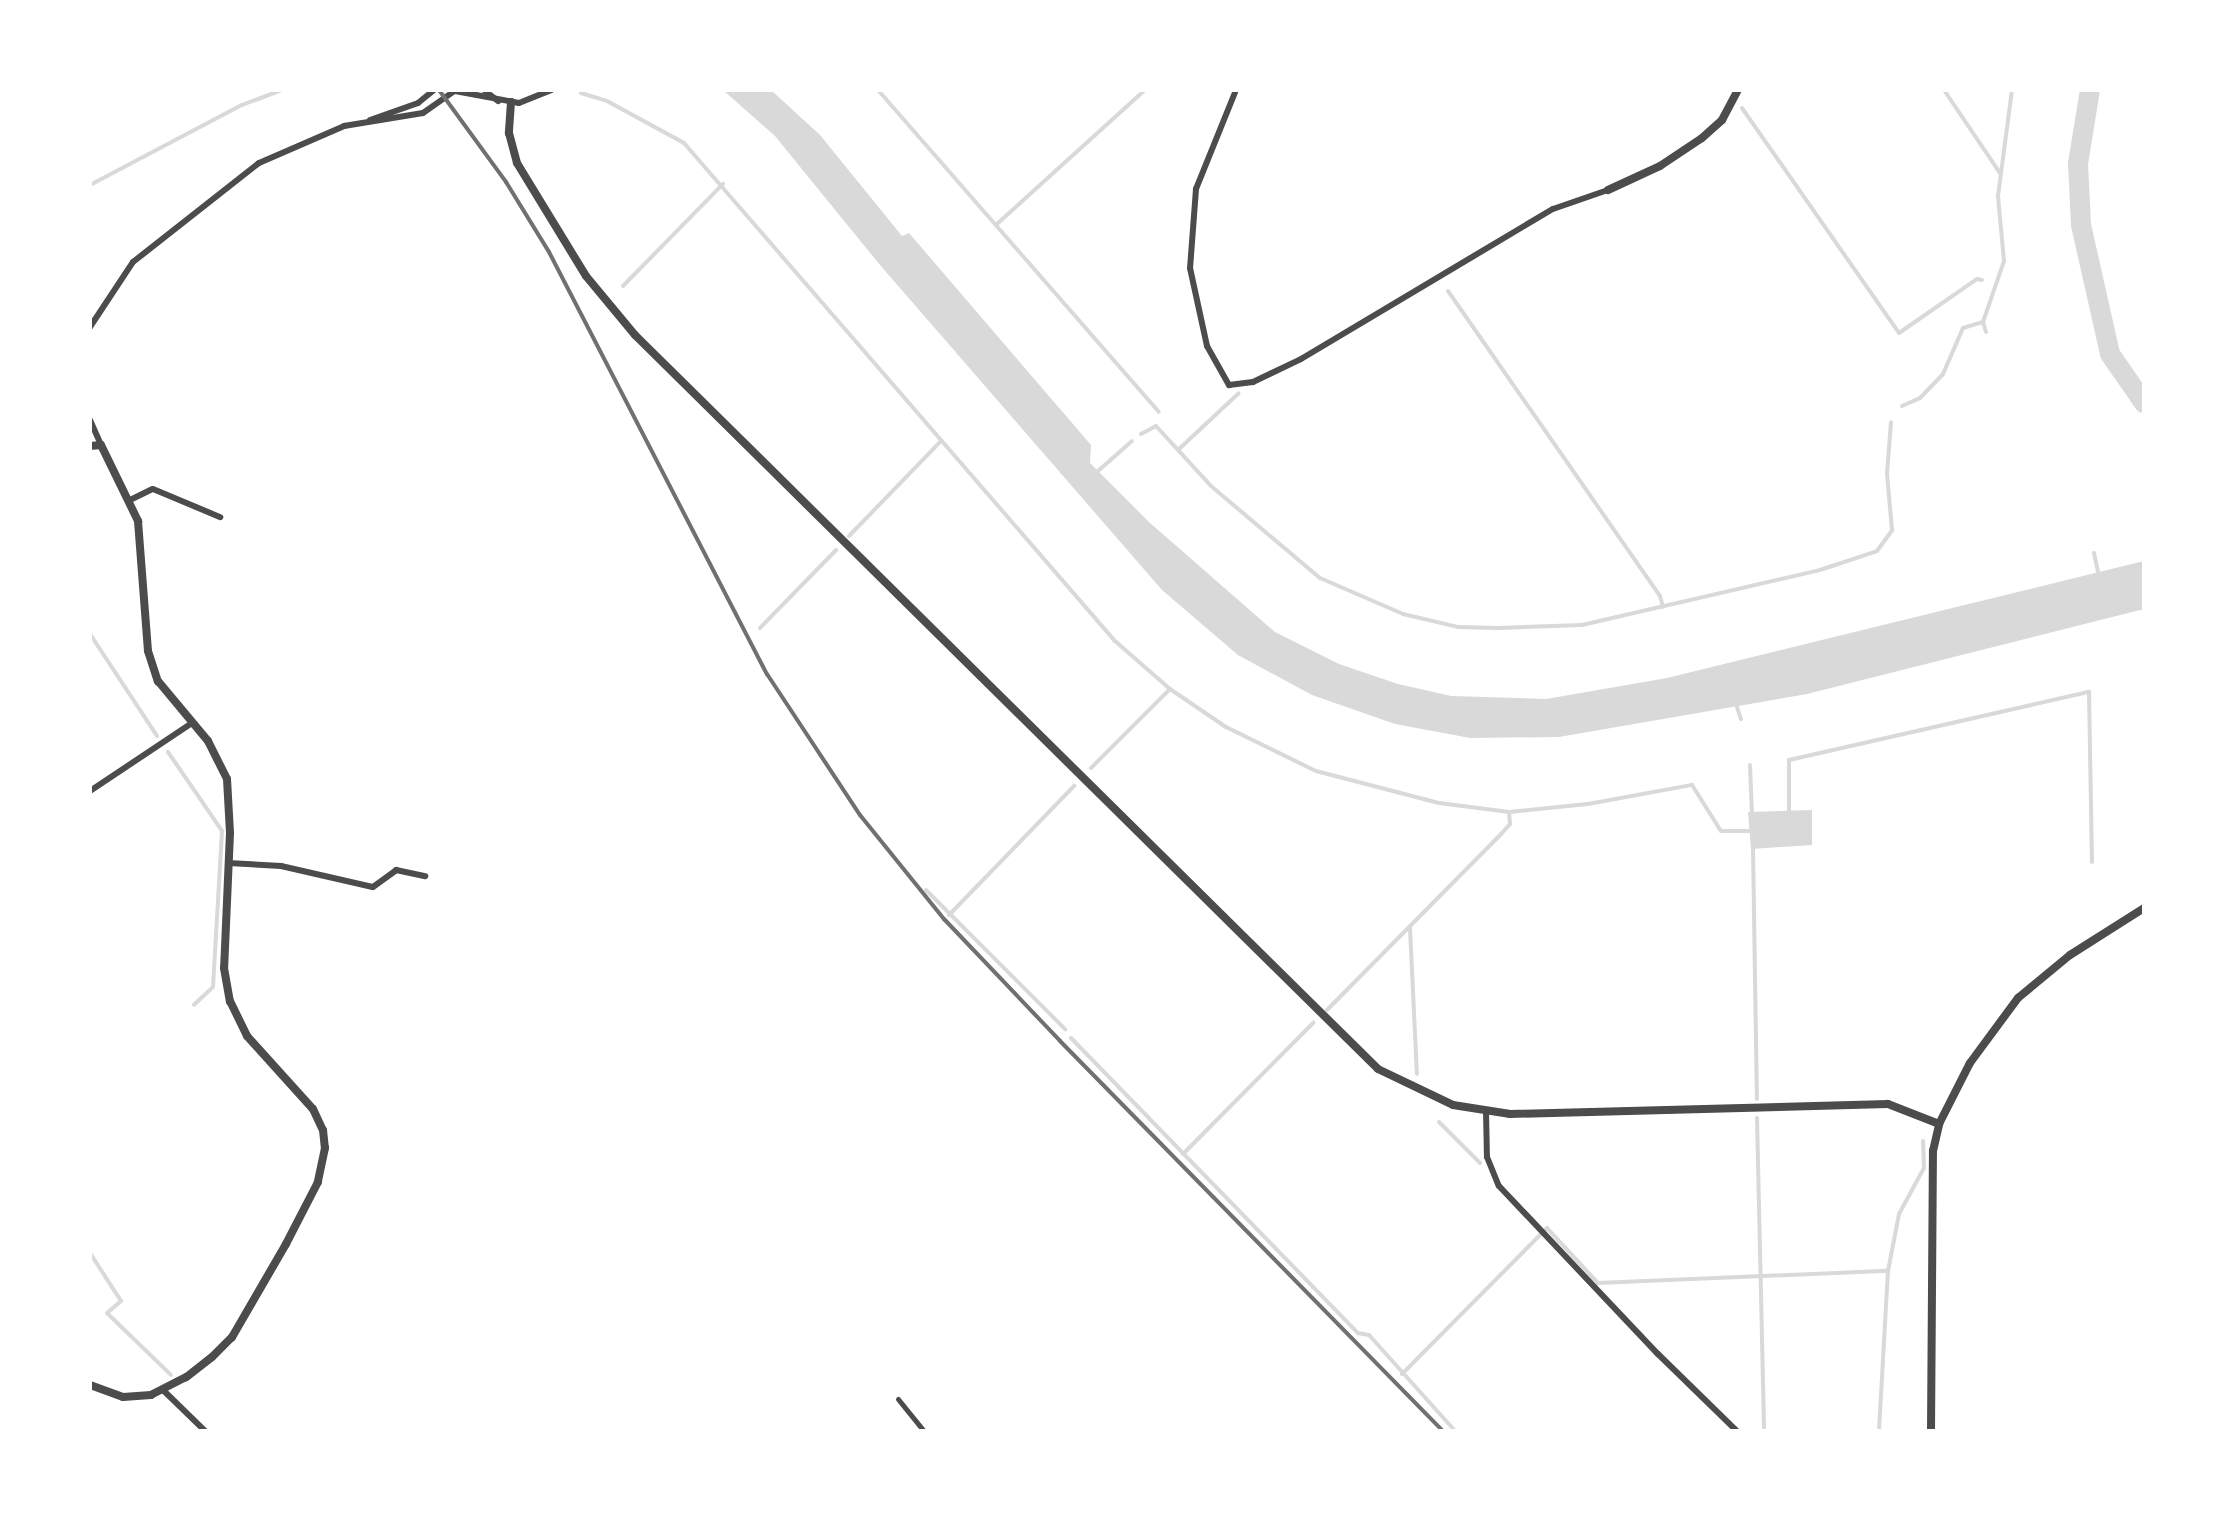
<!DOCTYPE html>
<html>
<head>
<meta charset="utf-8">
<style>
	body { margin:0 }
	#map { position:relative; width:2234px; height:1521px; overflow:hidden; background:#fff; font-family:"Zilla Slab",serif }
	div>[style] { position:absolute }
	.water>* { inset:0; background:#d9d9d9 }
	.stream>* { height:4px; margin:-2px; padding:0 2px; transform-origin:2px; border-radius:2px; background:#d9d9d9 }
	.river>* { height:20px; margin:-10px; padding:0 10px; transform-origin:10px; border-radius:10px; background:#d9d9d9 }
	.pedestrian>* { height:5px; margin:-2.5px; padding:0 2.5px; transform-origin:2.5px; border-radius:2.5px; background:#4c4c4c }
	.minor>* { height:6px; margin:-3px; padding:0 3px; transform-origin:3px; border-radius:3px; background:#4c4c4c }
	.tertiary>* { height:8px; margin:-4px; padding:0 4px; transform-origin:4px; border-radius:4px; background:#4c4c4c }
	.rail>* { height:4px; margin:-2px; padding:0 2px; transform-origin:2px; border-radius:2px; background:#707070 }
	span { translate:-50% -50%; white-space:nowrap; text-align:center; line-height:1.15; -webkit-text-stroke:8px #fff; paint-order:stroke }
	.frame { position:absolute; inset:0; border:92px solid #fff; pointer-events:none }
</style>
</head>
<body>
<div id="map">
	<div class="water">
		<i style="clip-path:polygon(723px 90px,771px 90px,820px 135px,902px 236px,909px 233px,1091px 445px,1090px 463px,1149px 522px,1275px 632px,1339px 664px,1398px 684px,1451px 696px,1546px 699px,1667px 678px,2144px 561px,2144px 609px,1807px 694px,1559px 737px,1470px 738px,1395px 724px,1312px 695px,1238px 655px,1162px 590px,880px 265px,775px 136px)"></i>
		<i style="clip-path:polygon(1812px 810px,1812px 845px,1751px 849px,1748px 812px)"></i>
	</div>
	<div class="stream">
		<i style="left:878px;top:90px;width:427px;rotate:48.9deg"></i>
		<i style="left:1944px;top:90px;width:100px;rotate:56deg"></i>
		<i style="left:581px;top:93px;width:27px;rotate:17deg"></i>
		<i style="left:607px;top:101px;width:88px;rotate:28.6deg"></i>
		<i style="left:684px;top:143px;width:659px;rotate:49.13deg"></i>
		<i style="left:1115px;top:641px;width:73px;rotate:41.1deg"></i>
		<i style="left:1170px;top:689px;width:68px;rotate:34.2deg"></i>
		<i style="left:1226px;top:727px;width:100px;rotate:26.1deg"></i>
		<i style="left:1316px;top:771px;width:127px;rotate:14.6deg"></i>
		<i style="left:1439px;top:803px;width:71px;rotate:7.3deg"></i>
		<i style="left:1509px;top:812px;width:79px;rotate:-5.8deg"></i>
		<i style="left:1588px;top:804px;width:106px;rotate:-10.4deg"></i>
		<i style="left:1692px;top:785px;width:54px;rotate:57.8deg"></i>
		<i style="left:1721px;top:831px;width:33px"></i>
		<i style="left:1742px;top:108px;width:274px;rotate:55.1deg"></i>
		<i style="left:1899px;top:333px;width:95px;rotate:-34.7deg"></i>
		<i style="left:1977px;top:279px;width:5px;rotate:11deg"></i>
		<i style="left:90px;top:185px;width:172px;rotate:-27.8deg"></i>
		<i style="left:242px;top:105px;width:43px;rotate:-20.6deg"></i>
		<i style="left:997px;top:224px;width:200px;rotate:-42.2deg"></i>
		<i style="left:623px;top:286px;width:143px;rotate:-45.6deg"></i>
		<i style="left:1448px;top:291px;width:371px;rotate:55.2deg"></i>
		<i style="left:1660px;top:596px;width:11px;rotate:75deg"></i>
		<i style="left:1986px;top:332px;width:10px;rotate:-107deg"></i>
		<i style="left:1983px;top:322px;width:65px;rotate:-71deg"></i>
		<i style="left:2004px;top:261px;width:65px;rotate:-95.3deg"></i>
		<i style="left:1998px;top:196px;width:107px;rotate:-82.5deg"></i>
		<i style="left:1902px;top:406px;width:20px;rotate:-24deg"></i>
		<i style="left:1920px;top:398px;width:33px;rotate:-46deg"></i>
		<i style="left:1943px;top:374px;width:50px;rotate:-66.5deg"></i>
		<i style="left:1963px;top:328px;width:21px;rotate:-17deg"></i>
		<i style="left:1141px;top:434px;width:17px;rotate:-28deg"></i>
		<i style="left:1156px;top:426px;width:81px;rotate:47.5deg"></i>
		<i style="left:1211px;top:486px;width:143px;rotate:40.2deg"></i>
		<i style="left:1320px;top:578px;width:90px;rotate:23.4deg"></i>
		<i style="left:1403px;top:614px;width:57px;rotate:13.3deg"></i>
		<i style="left:1458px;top:627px;width:40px;rotate:1.4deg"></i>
		<i style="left:1498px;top:628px;width:84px;rotate:-2deg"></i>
		<i style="left:1582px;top:625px;width:244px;rotate:-13deg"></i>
		<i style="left:1820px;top:570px;width:60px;rotate:-18.4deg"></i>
		<i style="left:1877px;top:551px;width:26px;rotate:-54deg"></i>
		<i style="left:1892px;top:530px;width:56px;rotate:-95.1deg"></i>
		<i style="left:1887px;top:474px;width:52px;rotate:-85.6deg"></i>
		<i style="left:1178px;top:450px;width:83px;rotate:-43.1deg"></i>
		<i style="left:1098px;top:471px;width:45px;rotate:-41.4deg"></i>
		<i style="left:849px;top:536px;width:131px;rotate:-45.9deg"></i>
		<i style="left:2094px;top:553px;width:19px;rotate:78deg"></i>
		<i style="left:760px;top:628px;width:109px;rotate:-45.7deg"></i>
		<i style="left:90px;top:634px;width:122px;rotate:56.7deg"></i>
		<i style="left:1736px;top:704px;width:16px;rotate:72deg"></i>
		<i style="left:168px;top:752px;width:96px;rotate:55.6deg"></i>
		<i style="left:222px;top:831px;width:156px;rotate:93.3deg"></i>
		<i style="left:213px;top:987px;width:26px;rotate:137deg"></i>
		<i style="left:1750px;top:765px;width:49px;rotate:87.7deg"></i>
		<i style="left:1091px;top:768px;width:110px;rotate:-45deg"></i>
		<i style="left:1789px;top:813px;width:53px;rotate:-90deg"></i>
		<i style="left:1789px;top:760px;width:308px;rotate:-12.8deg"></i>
		<i style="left:2089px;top:692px;width:170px;rotate:89deg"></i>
		<i style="left:1753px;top:849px;width:250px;rotate:89.1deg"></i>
		<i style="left:926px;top:890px;width:197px;rotate:45deg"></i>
		<i style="left:949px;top:915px;width:180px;rotate:-45.9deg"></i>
		<i style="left:1410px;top:928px;width:146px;rotate:87.3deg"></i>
		<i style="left:1327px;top:1010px;width:249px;rotate:-45.3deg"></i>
		<i style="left:1502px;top:833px;width:12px;rotate:-48deg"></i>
		<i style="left:1510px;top:824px;width:12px;rotate:-95deg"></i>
		<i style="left:1071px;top:1038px;width:412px;rotate:45.8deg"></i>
		<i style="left:1358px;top:1333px;width:11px;rotate:10deg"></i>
		<i style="left:1369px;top:1335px;width:129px;rotate:48.1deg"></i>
		<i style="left:1757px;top:1118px;width:313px;rotate:88.7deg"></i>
		<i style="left:1439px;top:1122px;width:58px;rotate:45deg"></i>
		<i style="left:1183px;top:1154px;width:185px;rotate:-45.2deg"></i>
		<i style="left:90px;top:1253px;width:57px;rotate:57.1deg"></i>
		<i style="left:121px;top:1301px;width:18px;rotate:139deg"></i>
		<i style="left:107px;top:1313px;width:89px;rotate:44.1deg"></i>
		<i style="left:1402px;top:1374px;width:206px;rotate:-45.2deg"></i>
		<i style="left:1547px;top:1228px;width:75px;rotate:47.2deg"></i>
		<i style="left:1598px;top:1283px;width:290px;rotate:-2.4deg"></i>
		<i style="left:1879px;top:1431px;width:160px;rotate:-86.8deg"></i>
		<i style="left:1888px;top:1271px;width:58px;rotate:-79.1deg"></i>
		<i style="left:1899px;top:1214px;width:52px;rotate:-61.5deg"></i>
		<i style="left:1924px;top:1168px;width:27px;rotate:-92deg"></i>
	</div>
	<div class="river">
		<i style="left:2090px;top:90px;width:74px;rotate:99.3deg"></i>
		<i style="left:2078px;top:163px;width:62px;rotate:87.2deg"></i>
		<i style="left:2081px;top:225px;width:132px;rotate:77.3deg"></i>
		<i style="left:2110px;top:354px;width:60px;rotate:55.2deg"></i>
	</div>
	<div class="pedestrian">
		<i style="left:898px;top:1399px;width:40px;rotate:51deg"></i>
	</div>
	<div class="minor">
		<i style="left:484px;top:90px;width:18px;rotate:38deg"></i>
		<i style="left:1236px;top:90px;width:107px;rotate:112deg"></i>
		<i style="left:1196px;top:189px;width:79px;rotate:94.3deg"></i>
		<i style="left:1190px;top:268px;width:80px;rotate:77.7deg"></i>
		<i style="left:1207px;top:346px;width:45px;rotate:60.6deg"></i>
		<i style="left:1229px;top:385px;width:24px;rotate:-7deg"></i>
		<i style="left:1253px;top:382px;width:53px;rotate:-25.6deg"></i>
		<i style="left:1301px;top:359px;width:293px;rotate:-30.8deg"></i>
		<i style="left:1553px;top:209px;width:58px;rotate:-19.1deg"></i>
		<i style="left:370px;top:120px;width:51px;rotate:-19.5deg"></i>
		<i style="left:418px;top:103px;width:21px;rotate:-39deg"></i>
		<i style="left:90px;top:327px;width:78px;rotate:-56.5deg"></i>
		<i style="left:133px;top:262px;width:160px;rotate:-38.2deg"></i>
		<i style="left:259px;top:163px;width:93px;rotate:-23.5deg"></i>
		<i style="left:344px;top:126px;width:80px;rotate:-9.3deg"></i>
		<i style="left:423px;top:113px;width:39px;rotate:-35deg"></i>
		<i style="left:455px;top:91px;width:65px;rotate:10.6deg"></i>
		<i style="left:519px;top:103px;width:35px;rotate:-22deg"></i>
		<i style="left:90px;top:420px;width:27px;rotate:66deg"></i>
		<i style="left:130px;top:500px;width:25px;rotate:-26deg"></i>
		<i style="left:153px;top:489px;width:73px;rotate:22.7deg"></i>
		<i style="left:90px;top:791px;width:123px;rotate:-33.7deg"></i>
		<i style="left:228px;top:863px;width:53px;rotate:3.2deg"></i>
		<i style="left:281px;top:866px;width:94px;rotate:12.9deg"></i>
		<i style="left:373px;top:887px;width:29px;rotate:-36deg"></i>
		<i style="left:396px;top:870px;width:30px;rotate:12deg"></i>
		<i style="left:1486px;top:1111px;width:46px;rotate:88.8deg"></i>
		<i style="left:1487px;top:1157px;width:31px;rotate:68deg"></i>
		<i style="left:1499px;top:1186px;width:231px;rotate:46.6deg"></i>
		<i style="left:1658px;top:1354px;width:110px;rotate:44.3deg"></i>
		<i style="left:163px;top:1390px;width:59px;rotate:44.3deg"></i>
	</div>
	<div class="tertiary">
		<i style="left:511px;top:102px;width:31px;rotate:94deg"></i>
		<i style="left:509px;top:133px;width:31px;rotate:75deg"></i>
		<i style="left:517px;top:163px;width:132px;rotate:58.6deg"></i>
		<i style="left:586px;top:276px;width:77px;rotate:50.3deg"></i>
		<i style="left:635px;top:335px;width:1044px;rotate:44.65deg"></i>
		<i style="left:1378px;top:1069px;width:83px;rotate:25.6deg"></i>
		<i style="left:1453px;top:1105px;width:58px;rotate:9deg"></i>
		<i style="left:1510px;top:1114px;width:378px;rotate:-1.5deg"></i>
		<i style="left:1888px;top:1104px;width:55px;rotate:21.4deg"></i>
		<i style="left:1608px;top:190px;width:57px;rotate:-24.8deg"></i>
		<i style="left:1660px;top:166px;width:50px;rotate:-33.7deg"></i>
		<i style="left:1702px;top:138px;width:27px;rotate:-42deg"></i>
		<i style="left:1722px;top:120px;width:34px;rotate:-62deg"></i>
		<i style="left:90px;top:446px;width:11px;rotate:-5deg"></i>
		<i style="left:101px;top:445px;width:85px;rotate:64deg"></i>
		<i style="left:138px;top:521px;width:130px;rotate:85.6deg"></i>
		<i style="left:148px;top:651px;width:32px;rotate:72deg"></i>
		<i style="left:158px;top:681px;width:78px;rotate:50.2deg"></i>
		<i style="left:208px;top:741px;width:42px;rotate:63.4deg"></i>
		<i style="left:227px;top:779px;width:54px;rotate:86.8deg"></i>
		<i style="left:230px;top:833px;width:135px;rotate:92.5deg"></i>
		<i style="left:224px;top:968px;width:34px;rotate:80deg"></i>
		<i style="left:230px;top:1001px;width:39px;rotate:64deg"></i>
		<i style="left:247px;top:1036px;width:98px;rotate:47.9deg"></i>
		<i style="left:313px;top:1109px;width:23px;rotate:65deg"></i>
		<i style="left:323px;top:1130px;width:18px;rotate:84deg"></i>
		<i style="left:325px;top:1148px;width:35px;rotate:102deg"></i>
		<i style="left:318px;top:1182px;width:70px;rotate:117.3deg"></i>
		<i style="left:286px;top:1244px;width:108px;rotate:120.1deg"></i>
		<i style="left:232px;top:1337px;width:28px;rotate:135deg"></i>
		<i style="left:212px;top:1357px;width:33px;rotate:142deg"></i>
		<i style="left:186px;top:1377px;width:39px;rotate:153deg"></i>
		<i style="left:151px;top:1395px;width:28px;rotate:176deg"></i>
		<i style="left:123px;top:1397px;width:35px;rotate:-160deg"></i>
		<i style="left:1931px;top:1431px;width:280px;rotate:-89.6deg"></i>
		<i style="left:1933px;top:1151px;width:28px;rotate:-77deg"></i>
		<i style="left:1939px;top:1124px;width:68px;rotate:-63.1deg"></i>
		<i style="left:1970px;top:1063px;width:81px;rotate:-53.6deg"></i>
		<i style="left:2018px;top:998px;width:67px;rotate:-39.6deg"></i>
		<i style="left:2070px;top:955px;width:88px;rotate:-32.4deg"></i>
	</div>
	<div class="rail">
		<i style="left:439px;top:90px;width:114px;rotate:53.9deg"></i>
		<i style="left:506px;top:182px;width:82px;rotate:58.4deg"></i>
		<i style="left:549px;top:252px;width:475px;rotate:62.7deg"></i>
		<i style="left:767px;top:674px;width:169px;rotate:56.6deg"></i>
		<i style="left:860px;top:815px;width:134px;rotate:51.1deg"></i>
		<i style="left:944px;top:919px;width:168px;rotate:46.4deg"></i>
		<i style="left:1060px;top:1041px;width:547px;rotate:45.52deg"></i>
	</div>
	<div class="frame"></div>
</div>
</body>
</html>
